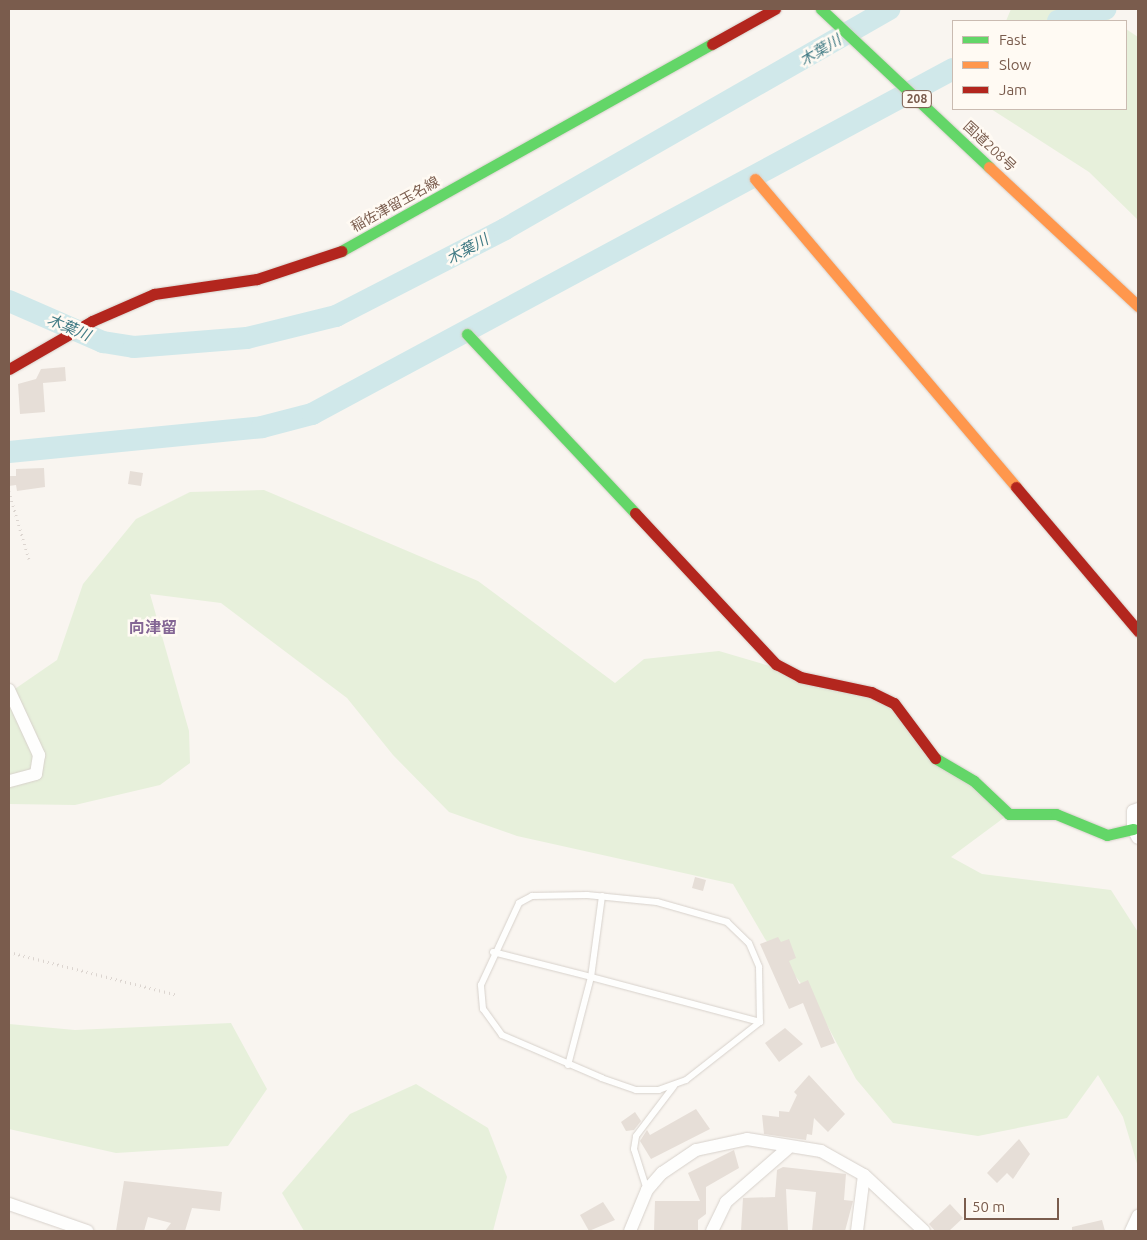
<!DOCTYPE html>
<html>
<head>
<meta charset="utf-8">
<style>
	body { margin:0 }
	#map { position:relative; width:1147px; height:1240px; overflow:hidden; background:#f9f5f0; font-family:Ubuntu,"Noto Sans JP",sans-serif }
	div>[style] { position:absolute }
	.green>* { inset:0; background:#e7f0db }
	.river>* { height:22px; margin:-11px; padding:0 11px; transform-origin:11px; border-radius:11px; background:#d0e8ea }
	.building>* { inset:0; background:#e6ded7 }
	.path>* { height:2.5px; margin-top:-1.25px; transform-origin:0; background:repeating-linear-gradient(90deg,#dcd5d0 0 1px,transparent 0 5px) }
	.roads { filter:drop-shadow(0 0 1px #d7d1cb) drop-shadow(0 0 1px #d7d1cb) }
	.lane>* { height:6px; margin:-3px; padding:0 3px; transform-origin:3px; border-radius:3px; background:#fefefd }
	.street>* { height:12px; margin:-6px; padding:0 6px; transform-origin:6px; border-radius:6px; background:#fefefd }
	.fast>* { height:11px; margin:-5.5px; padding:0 5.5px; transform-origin:5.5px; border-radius:5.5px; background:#63d668 }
	.slow>* { height:11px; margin:-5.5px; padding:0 5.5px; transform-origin:5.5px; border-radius:5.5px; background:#ff974d }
	.jam>* { height:11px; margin:-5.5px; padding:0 5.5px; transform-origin:5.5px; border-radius:5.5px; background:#b3261e }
	span { translate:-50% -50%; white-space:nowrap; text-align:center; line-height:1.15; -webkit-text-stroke:5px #fffaf3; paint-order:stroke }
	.shield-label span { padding:1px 4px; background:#fffaf3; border:1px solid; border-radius:4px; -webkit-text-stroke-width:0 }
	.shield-label { font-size:12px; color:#7a5c4d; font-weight:700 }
	.street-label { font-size:14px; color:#7a5c4d }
	.water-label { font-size:15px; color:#437c86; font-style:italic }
	.quarter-label { font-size:16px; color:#846695; font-weight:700 }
	.frame { position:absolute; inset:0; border:10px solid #7a5c4d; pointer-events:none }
	.legend { position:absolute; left:952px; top:20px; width:175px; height:90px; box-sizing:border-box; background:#fffaf3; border:1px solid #cabbb1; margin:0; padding:6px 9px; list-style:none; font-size:15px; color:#7a5c4d }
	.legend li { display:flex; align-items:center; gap:10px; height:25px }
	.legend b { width:25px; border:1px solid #cabbb1 }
	.scale { position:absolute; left:964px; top:1198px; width:95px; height:22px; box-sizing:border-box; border:2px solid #7a5c4d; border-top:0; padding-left:6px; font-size:15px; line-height:18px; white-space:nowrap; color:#7a5c4d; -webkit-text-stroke:4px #fffaf3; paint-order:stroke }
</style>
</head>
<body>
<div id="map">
	<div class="green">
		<i style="clip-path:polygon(1011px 9px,1091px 9px,1112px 21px,1006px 21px)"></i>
		<i style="clip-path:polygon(1126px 29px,1138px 37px,1138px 220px,1089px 172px,991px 109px,1126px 109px)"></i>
		<i style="clip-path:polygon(264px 490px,478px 581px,615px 683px,644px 659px,719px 651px,894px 703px,928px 754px,1009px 814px,951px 857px,982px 874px,1111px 890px,1138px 932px,1138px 1167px,1123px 1117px,1098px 1075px,1067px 1118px,978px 1136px,893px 1123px,856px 1079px,812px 997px,765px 939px,733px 884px,517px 836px,449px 812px,393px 755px,347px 698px,221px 603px,150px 594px,189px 731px,190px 763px,160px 785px,75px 805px,9px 804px,9px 693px,57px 660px,83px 584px,136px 519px,190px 492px)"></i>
		<i style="clip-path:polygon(231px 1023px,267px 1089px,228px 1146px,116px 1153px,9px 1129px,9px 1024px,75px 1030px)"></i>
		<i style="clip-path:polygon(416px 1084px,488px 1128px,507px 1177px,493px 1231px,304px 1231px,282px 1193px,350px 1114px)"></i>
	</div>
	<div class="river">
		<i style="left:1058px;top:21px;width:49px;rotate:-14.3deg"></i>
		<i style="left:9px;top:301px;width:103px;rotate:23.6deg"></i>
		<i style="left:103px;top:342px;width:31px;rotate:9deg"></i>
		<i style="left:134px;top:347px;width:113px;rotate:-4.6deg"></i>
		<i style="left:247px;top:338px;width:92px;rotate:-13.9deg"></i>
		<i style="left:336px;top:316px;width:190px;rotate:-27.2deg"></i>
		<i style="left:505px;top:229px;width:443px;rotate:-29.8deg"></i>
		<i style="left:9px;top:452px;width:254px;rotate:-5.6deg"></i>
		<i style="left:262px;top:427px;width:52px;rotate:-14.6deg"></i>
		<i style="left:312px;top:414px;width:728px;rotate:-28.29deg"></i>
	</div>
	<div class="building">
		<i style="clip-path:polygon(65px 367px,66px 381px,43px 383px,45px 412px,20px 414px,18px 384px,36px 379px,41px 369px)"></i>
		<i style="clip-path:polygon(44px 468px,45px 487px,17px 491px,16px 485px,9px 486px,9px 476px,16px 476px,16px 469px)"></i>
		<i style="clip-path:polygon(130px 471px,143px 473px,141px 486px,128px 484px)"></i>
		<i style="clip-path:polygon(695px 877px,706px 880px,703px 891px,692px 888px)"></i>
		<i style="clip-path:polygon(778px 937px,781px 942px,789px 939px,796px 958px,789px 961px,799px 984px,808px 980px,835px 1043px,821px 1048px,803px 1003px,789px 1009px,760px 944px)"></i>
		<i style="clip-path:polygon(785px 1028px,803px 1044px,779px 1062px,765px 1043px)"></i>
		<i style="clip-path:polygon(809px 1075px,845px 1114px,828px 1132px,814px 1118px,812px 1135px,807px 1134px,806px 1140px,764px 1134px,762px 1115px,779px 1117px,779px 1111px,789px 1112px,797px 1095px,794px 1092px)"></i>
		<i style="clip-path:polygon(696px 1109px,710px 1129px,651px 1159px,640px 1141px,647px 1130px,650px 1135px)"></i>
		<i style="clip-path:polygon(635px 1112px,641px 1121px,634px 1130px,626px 1131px,621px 1122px)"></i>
		<i style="clip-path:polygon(1019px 1139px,1030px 1154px,1013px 1179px,1007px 1173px,997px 1183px,987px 1173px)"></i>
		<i style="clip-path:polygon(734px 1150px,739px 1168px,706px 1187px,706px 1214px,698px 1220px,698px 1231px,654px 1231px,655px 1201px,700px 1201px,688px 1173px)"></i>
		<i style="clip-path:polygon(783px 1167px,846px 1174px,844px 1200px,853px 1201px,845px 1231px,812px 1231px,816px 1192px,786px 1189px,788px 1231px,741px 1231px,743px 1198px,775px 1197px,777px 1170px)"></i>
		<i style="clip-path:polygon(124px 1181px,222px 1192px,220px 1211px,192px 1208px,185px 1231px,165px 1231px,171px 1223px,148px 1217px,144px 1231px,116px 1231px)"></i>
		<i style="clip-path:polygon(603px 1202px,615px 1220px,589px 1231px,580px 1215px)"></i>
		<i style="clip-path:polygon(950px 1204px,963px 1218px,949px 1231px,935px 1231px,929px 1224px)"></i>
		<i style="clip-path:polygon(1102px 1220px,1105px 1231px,1072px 1231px,1072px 1227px)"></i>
	</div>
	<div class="path">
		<i style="left:9px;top:491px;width:71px;rotate:73.6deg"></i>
		<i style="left:9px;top:952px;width:174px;rotate:14.3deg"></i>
	</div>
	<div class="roads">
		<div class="lane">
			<i style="left:587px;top:895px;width:70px;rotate:5.7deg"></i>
			<i style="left:657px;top:902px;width:73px;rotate:15.9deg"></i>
			<i style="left:727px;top:922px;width:30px;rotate:44deg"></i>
			<i style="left:749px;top:943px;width:26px;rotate:67deg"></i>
			<i style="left:759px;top:967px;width:55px;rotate:89deg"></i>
			<i style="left:760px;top:1022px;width:94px;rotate:141.9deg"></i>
			<i style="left:686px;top:1080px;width:29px;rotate:160deg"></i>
			<i style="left:659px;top:1090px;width:23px;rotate:180deg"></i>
			<i style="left:636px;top:1090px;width:36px;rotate:-161deg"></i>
			<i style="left:602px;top:1078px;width:109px;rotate:-156.7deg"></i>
			<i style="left:502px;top:1035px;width:32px;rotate:-126deg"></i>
			<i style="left:483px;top:1009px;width:24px;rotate:-95deg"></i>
			<i style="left:481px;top:985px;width:90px;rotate:-65.1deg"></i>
			<i style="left:519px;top:903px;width:15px;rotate:-28deg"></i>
			<i style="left:532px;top:896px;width:55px;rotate:-1deg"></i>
			<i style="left:602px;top:896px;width:82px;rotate:97.7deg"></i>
			<i style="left:591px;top:977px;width:175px;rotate:14.9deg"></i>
			<i style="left:493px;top:952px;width:101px;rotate:14.3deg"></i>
			<i style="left:591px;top:977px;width:91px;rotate:104.6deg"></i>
			<i style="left:647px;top:1190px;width:43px;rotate:-107.6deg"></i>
			<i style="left:634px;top:1149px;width:13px;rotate:-81deg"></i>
			<i style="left:636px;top:1136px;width:63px;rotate:-52.8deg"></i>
		</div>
		<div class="street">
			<i style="left:9px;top:690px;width:72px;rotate:65.2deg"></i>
			<i style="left:39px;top:755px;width:19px;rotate:99deg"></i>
			<i style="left:36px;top:774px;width:28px;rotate:165deg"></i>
			<i style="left:1138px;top:809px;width:5px;rotate:158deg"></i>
			<i style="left:1133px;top:811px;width:18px;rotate:90deg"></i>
			<i style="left:1133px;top:829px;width:10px;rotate:61deg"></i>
			<i style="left:9px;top:1204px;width:83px;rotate:19.1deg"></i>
			<i style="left:630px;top:1231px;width:44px;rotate:-67.5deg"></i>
			<i style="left:647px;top:1190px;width:23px;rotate:-49deg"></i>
			<i style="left:662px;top:1173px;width:41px;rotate:-34.1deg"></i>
			<i style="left:696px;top:1150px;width:52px;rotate:-12.2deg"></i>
			<i style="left:747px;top:1139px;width:75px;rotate:9.2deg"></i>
			<i style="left:821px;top:1151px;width:49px;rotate:29.2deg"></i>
			<i style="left:864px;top:1175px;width:82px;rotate:43deg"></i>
			<i style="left:712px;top:1231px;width:32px;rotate:-64deg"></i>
			<i style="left:726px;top:1202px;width:81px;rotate:-41deg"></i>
			<i style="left:857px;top:1231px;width:56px;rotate:-82.9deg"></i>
			<i style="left:1131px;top:1231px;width:17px;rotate:-65deg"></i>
		</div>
		<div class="fast">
			<i style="left:821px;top:9px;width:231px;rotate:43.2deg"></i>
			<i style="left:341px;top:251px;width:425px;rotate:-29.2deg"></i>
			<i style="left:467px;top:334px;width:245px;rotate:46.8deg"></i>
			<i style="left:935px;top:758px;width:45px;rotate:30.5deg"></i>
			<i style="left:974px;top:781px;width:48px;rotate:43.3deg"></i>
			<i style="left:1009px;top:814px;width:47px"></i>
			<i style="left:1056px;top:814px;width:55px;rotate:22.4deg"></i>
			<i style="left:1107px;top:835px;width:27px;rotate:-13deg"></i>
		</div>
		<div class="slow">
			<i style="left:989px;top:167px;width:204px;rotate:43deg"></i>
			<i style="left:755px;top:179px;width:404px;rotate:49.7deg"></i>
		</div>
		<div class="jam">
			<i style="left:712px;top:44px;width:72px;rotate:-29.1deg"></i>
			<i style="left:9px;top:369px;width:96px;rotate:-30deg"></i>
			<i style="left:92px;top:321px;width:68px;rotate:-23.5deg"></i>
			<i style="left:154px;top:294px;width:104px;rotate:-8.3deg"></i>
			<i style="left:257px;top:279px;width:89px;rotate:-18.4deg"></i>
			<i style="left:1016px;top:487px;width:189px;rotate:49.7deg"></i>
			<i style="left:635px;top:513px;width:207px;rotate:47deg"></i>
			<i style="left:776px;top:664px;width:27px;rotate:28deg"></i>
			<i style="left:800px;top:677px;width:73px;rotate:11.9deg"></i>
			<i style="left:871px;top:692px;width:25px;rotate:26deg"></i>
			<i style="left:894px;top:703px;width:69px;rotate:53.3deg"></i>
		</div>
	</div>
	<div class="shield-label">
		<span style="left:917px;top:99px">208</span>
	</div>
	<div class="street-label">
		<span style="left:990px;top:146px;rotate:43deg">国道208号</span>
		<span style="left:395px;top:204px;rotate:-29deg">稲佐津留玉名線</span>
	</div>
	<div class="water-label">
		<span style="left:820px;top:50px;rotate:-31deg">木葉川</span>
		<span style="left:467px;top:249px;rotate:-29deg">木葉川</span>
		<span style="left:69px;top:327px;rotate:23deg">木葉川</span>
	</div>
	<div class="quarter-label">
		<span style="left:153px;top:627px">向津留</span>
	</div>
	<div class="frame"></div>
	<ul class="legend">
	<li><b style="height:6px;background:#63d668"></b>Fast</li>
	<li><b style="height:6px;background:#ff974d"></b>Slow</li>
	<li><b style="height:6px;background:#b3261e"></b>Jam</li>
	</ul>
	<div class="scale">50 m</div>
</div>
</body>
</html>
